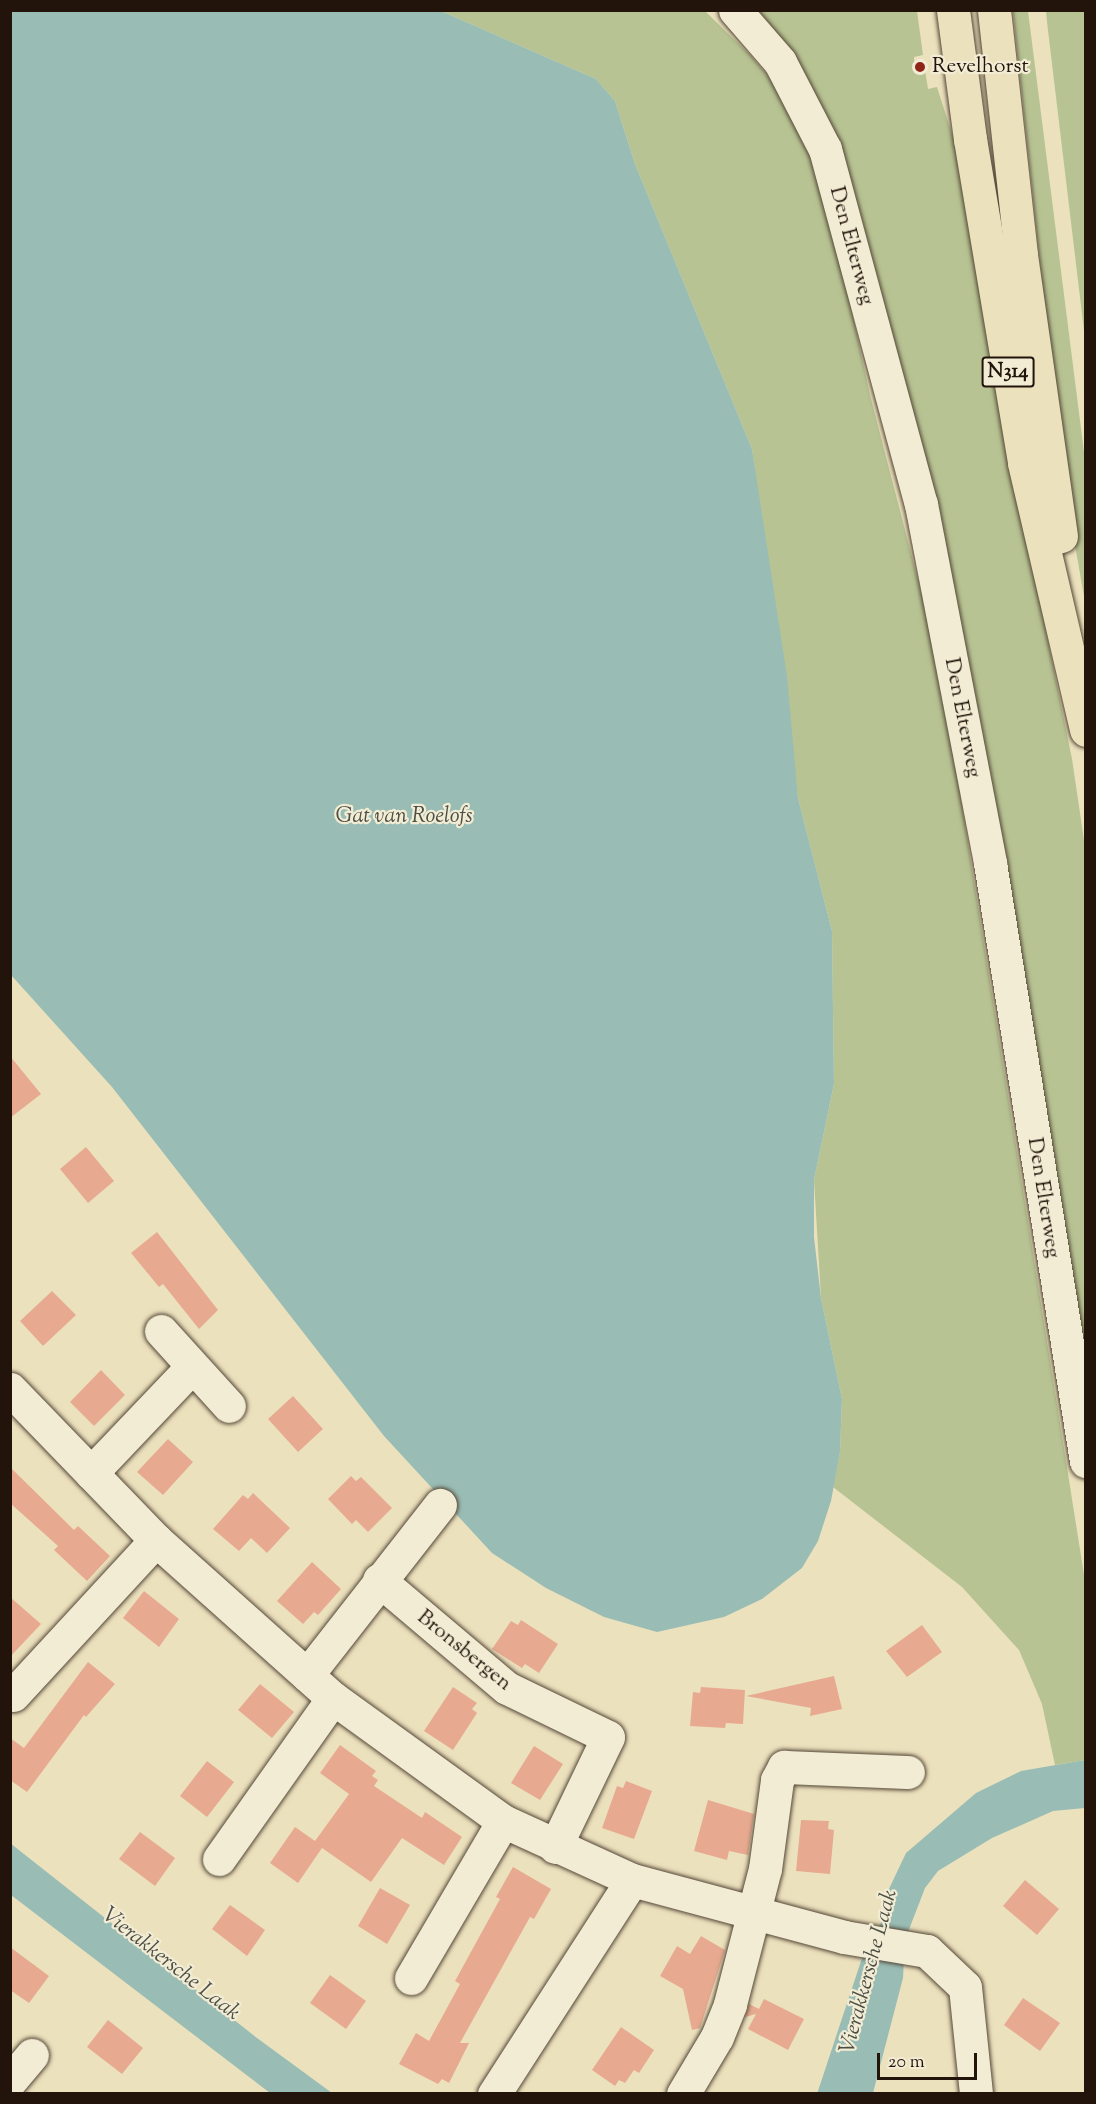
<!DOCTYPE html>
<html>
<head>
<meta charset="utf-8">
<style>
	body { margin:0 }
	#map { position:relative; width:1096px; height:2104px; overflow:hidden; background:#ece1bd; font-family:"Sorts Mill Goudy",serif }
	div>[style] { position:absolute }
	.green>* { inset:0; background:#b7c392 }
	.water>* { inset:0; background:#99bdb5 }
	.building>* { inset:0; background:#e7aa90 }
	.roads { filter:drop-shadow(0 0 2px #544738) drop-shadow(0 0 2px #544738) }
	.street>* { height:33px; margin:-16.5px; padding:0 16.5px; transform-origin:16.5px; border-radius:16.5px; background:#f3ecd4 }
	.primary>* { height:33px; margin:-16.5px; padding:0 16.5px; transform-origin:16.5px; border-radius:16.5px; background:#ece1bd }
	.dots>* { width:16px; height:16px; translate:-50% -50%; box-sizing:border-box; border:3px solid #f3ecd4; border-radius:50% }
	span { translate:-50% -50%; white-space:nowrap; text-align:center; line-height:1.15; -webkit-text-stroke:4.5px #f3ecd4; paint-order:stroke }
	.shield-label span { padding:2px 4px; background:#f3ecd4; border:2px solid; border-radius:4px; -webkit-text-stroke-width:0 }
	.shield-label { font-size:20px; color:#22140b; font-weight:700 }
	.poi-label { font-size:21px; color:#22140b }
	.left { translate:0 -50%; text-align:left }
	.street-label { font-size:21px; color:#22140b }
	.water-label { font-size:22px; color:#4c4f46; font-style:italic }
	.frame { position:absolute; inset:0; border:12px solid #22140b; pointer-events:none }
	.scale { position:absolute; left:877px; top:2053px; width:100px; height:27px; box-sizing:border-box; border:3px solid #22140b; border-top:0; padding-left:8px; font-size:18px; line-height:21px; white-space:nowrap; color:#22140b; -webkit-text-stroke:4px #f3ecd4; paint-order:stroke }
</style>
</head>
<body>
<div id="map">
	<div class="green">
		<i style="clip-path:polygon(441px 11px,705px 11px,749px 54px,799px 112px,828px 201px,870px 395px,939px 661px,1085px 1581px,1085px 1760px,1055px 1765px,1042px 1704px,1019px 1650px,962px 1587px,833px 1487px,840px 1452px,842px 1399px,821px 1298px,814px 1180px,834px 1084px,832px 931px,798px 798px,752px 449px,635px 164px,615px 101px,596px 79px)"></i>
		<i style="clip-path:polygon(754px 11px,917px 11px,923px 55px,914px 57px,915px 71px,925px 70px,928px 89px,937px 87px,962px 165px,1003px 420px,1072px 759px,1085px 847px,1085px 1370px,859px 224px)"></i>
		<i style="clip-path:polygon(1013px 11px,1028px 11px,1085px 460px,1085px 602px,1063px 477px)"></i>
		<i style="clip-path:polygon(1046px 11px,1085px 11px,1085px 339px,1047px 22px)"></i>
	</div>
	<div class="water">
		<i style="clip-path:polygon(10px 11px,441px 11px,596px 79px,615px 101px,635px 164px,752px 449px,787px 676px,798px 798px,832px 931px,834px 1084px,814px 1180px,814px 1237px,821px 1298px,842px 1399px,840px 1452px,831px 1501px,818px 1541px,802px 1568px,762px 1599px,724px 1617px,657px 1632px,604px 1617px,546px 1588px,492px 1553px,384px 1436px,112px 1087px,11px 975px)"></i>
		<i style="clip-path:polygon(1085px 1760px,1085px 1808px,1053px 1811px,992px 1838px,938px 1871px,925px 1888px,905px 1940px,903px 1978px,873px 2093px,817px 2094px,861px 1961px,882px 1921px,888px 1891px,906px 1853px,976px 1793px,1021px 1771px)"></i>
		<i style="clip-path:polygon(10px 1843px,257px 2038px,332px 2093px,270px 2093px,11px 1895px)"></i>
	</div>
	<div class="building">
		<i style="clip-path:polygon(10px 1056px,41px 1094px,10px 1118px)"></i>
		<i style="clip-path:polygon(86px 1147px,114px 1181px,88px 1203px,60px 1169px)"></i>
		<i style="clip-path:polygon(157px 1232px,218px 1310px,199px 1329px,163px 1284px,159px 1287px,131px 1253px)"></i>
		<i style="clip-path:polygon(52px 1291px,76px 1315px,43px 1346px,20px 1321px)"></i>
		<i style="clip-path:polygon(101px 1370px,125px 1395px,94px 1426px,70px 1402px)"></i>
		<i style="clip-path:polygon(293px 1396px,323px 1429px,298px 1452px,268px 1419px)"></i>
		<i style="clip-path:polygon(168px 1439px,193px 1462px,163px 1495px,137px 1472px)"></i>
		<i style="clip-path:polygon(10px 1467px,74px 1530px,78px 1526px,110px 1556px,87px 1581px,54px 1550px,58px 1546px,10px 1503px)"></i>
		<i style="clip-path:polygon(351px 1476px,356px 1481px,361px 1477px,392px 1508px,368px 1532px,356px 1520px,352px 1524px,328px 1499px)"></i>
		<i style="clip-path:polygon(253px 1493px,290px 1528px,267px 1553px,251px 1538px,239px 1551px,213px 1529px,243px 1495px,248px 1499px)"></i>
		<i style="clip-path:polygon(312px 1562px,341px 1589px,318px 1615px,314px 1612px,303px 1624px,277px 1601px)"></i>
		<i style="clip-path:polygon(144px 1591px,179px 1619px,159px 1647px,123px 1618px)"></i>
		<i style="clip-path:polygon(10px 1597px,41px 1624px,10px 1657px)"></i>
		<i style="clip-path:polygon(521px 1620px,558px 1644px,539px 1673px,525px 1664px,522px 1668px,492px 1649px,511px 1621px,518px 1625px)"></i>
		<i style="clip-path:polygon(922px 1625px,942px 1652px,907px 1677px,886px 1651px)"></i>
		<i style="clip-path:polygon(88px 1662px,115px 1684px,86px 1717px,84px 1715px,27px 1792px,10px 1780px,10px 1738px,24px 1748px)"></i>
		<i style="clip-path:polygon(834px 1676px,842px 1709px,810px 1716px,811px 1708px,746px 1696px)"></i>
		<i style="clip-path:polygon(260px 1684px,294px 1712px,272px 1738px,238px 1710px)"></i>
		<i style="clip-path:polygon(453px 1687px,477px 1703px,472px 1709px,477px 1713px,453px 1750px,424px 1731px)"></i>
		<i style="clip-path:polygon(701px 1687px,745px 1690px,743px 1724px,726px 1723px,725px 1728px,690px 1726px,693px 1692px,700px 1693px)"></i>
		<i style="clip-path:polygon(340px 1745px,376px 1771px,372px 1776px,378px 1780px,374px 1786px,422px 1818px,425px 1812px,462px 1837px,444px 1865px,402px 1838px,371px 1882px,322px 1848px,298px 1883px,270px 1863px,295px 1827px,315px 1841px,349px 1794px,320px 1773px)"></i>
		<i style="clip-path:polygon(534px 1746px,563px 1764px,540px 1800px,511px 1783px)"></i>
		<i style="clip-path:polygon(207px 1761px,234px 1782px,207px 1817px,180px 1796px)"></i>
		<i style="clip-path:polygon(626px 1781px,652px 1791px,634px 1839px,602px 1828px,617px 1786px,623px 1788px)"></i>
		<i style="clip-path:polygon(708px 1800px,754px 1814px,748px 1855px,729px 1851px,727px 1860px,694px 1851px)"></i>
		<i style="clip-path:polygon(801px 1820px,829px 1821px,828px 1829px,834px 1830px,830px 1874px,796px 1871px)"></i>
		<i style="clip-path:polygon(140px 1832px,175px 1858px,155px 1886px,119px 1859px)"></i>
		<i style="clip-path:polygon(513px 1867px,551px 1889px,534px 1919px,530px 1917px,460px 2043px,469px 2043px,449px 2083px,442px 2079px,438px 2084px,399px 2064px,416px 2033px,429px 2041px,460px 1984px,455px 1981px,500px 1899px,496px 1897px)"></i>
		<i style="clip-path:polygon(1025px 1880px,1059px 1909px,1037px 1935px,1003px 1906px)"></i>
		<i style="clip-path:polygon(380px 1888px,410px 1905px,387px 1944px,358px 1926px)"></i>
		<i style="clip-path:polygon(230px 1905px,265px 1930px,247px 1956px,212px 1929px)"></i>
		<i style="clip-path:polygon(701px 1936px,725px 1950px,700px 2028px,692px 2030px,683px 1989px,660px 1976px,677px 1946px,690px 1954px)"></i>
		<i style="clip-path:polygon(10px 1947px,49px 1976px,29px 2003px,10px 1990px)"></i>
		<i style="clip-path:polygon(330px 1975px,366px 2001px,346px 2029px,310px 2003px)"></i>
		<i style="clip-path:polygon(1023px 1998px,1060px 2023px,1040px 2051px,1004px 2025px)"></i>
		<i style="clip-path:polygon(764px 1999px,804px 2019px,788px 2050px,748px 2029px,756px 2014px,745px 2017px,749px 2004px,759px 2009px)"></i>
		<i style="clip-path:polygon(108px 2020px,143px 2048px,122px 2074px,87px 2047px)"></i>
		<i style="clip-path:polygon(621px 2027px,654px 2050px,639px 2073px,634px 2070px,625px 2083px,619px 2080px,615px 2086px,592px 2070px)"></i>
	</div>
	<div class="roads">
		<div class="street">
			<i style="left:735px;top:10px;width:69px;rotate:49.1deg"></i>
			<i style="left:780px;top:62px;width:98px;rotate:62.7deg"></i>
			<i style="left:825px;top:149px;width:368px;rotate:74.9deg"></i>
			<i style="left:921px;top:504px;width:366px;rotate:79.1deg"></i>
			<i style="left:990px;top:863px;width:606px;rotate:80.88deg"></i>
			<i style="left:161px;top:1331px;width:101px;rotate:47.8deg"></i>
			<i style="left:10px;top:1389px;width:210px;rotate:46deg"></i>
			<i style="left:156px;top:1540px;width:237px;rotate:41.8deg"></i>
			<i style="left:333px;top:1698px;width:210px;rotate:35.9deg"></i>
			<i style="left:503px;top:1821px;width:142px;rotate:24.6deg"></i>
			<i style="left:632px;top:1880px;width:255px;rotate:122.8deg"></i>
			<i style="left:91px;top:1473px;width:145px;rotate:-46.4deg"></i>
			<i style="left:379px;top:1580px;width:167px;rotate:40.2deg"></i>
			<i style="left:507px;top:1688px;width:112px;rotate:25.9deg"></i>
			<i style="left:608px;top:1737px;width:122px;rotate:115.7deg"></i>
			<i style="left:307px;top:1675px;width:216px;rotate:-52deg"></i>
			<i style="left:13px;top:1695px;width:211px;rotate:-47.3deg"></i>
			<i style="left:219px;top:1859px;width:197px;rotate:-54.7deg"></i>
			<i style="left:632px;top:1880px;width:220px;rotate:15deg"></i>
			<i style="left:844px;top:1937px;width:84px;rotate:9.6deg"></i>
			<i style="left:927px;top:1951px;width:52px;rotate:43.5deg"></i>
			<i style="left:965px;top:1987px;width:108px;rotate:84.1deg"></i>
			<i style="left:411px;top:1978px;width:182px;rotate:-59.6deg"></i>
			<i style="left:10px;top:2081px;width:34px;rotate:-50deg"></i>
			<i style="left:683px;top:2094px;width:66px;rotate:-59.2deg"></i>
			<i style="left:717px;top:2037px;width:35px;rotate:-68deg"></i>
			<i style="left:730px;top:2004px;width:139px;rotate:-75.5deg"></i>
			<i style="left:765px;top:1869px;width:90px;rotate:-82.3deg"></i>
			<i style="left:777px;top:1780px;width:15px;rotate:-62deg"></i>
			<i style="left:784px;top:1767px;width:124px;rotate:2.3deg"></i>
		</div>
		<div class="primary">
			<i style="left:953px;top:10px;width:130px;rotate:82.5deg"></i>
			<i style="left:970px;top:139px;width:328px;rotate:80.5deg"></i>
			<i style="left:1024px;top:463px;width:274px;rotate:76.9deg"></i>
			<i style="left:994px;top:10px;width:246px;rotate:83.7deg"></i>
			<i style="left:1021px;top:255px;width:284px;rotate:81.9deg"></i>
		</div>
	</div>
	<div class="dots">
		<i style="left:920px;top:67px;background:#8f2418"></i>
	</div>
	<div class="shield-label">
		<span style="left:1008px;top:372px">N314</span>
	</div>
	<div class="poi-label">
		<span class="left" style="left:932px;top:67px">Revelhorst</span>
	</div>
	<div class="street-label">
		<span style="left:851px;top:246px;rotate:75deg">Den Elterweg</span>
		<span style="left:962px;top:718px;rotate:79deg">Den Elterweg</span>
		<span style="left:1043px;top:1198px;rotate:81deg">Den Elterweg</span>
		<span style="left:464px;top:1651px;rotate:39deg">Bronsbergen</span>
	</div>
	<div class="water-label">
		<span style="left:404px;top:818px">Gat van Roelofs</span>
		<span style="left:170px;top:1965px;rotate:38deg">Vierakkersche Laak</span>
		<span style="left:870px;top:1972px;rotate:-75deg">Vierakkersche Laak</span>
	</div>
	<div class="frame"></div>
	<div class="scale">20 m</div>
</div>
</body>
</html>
